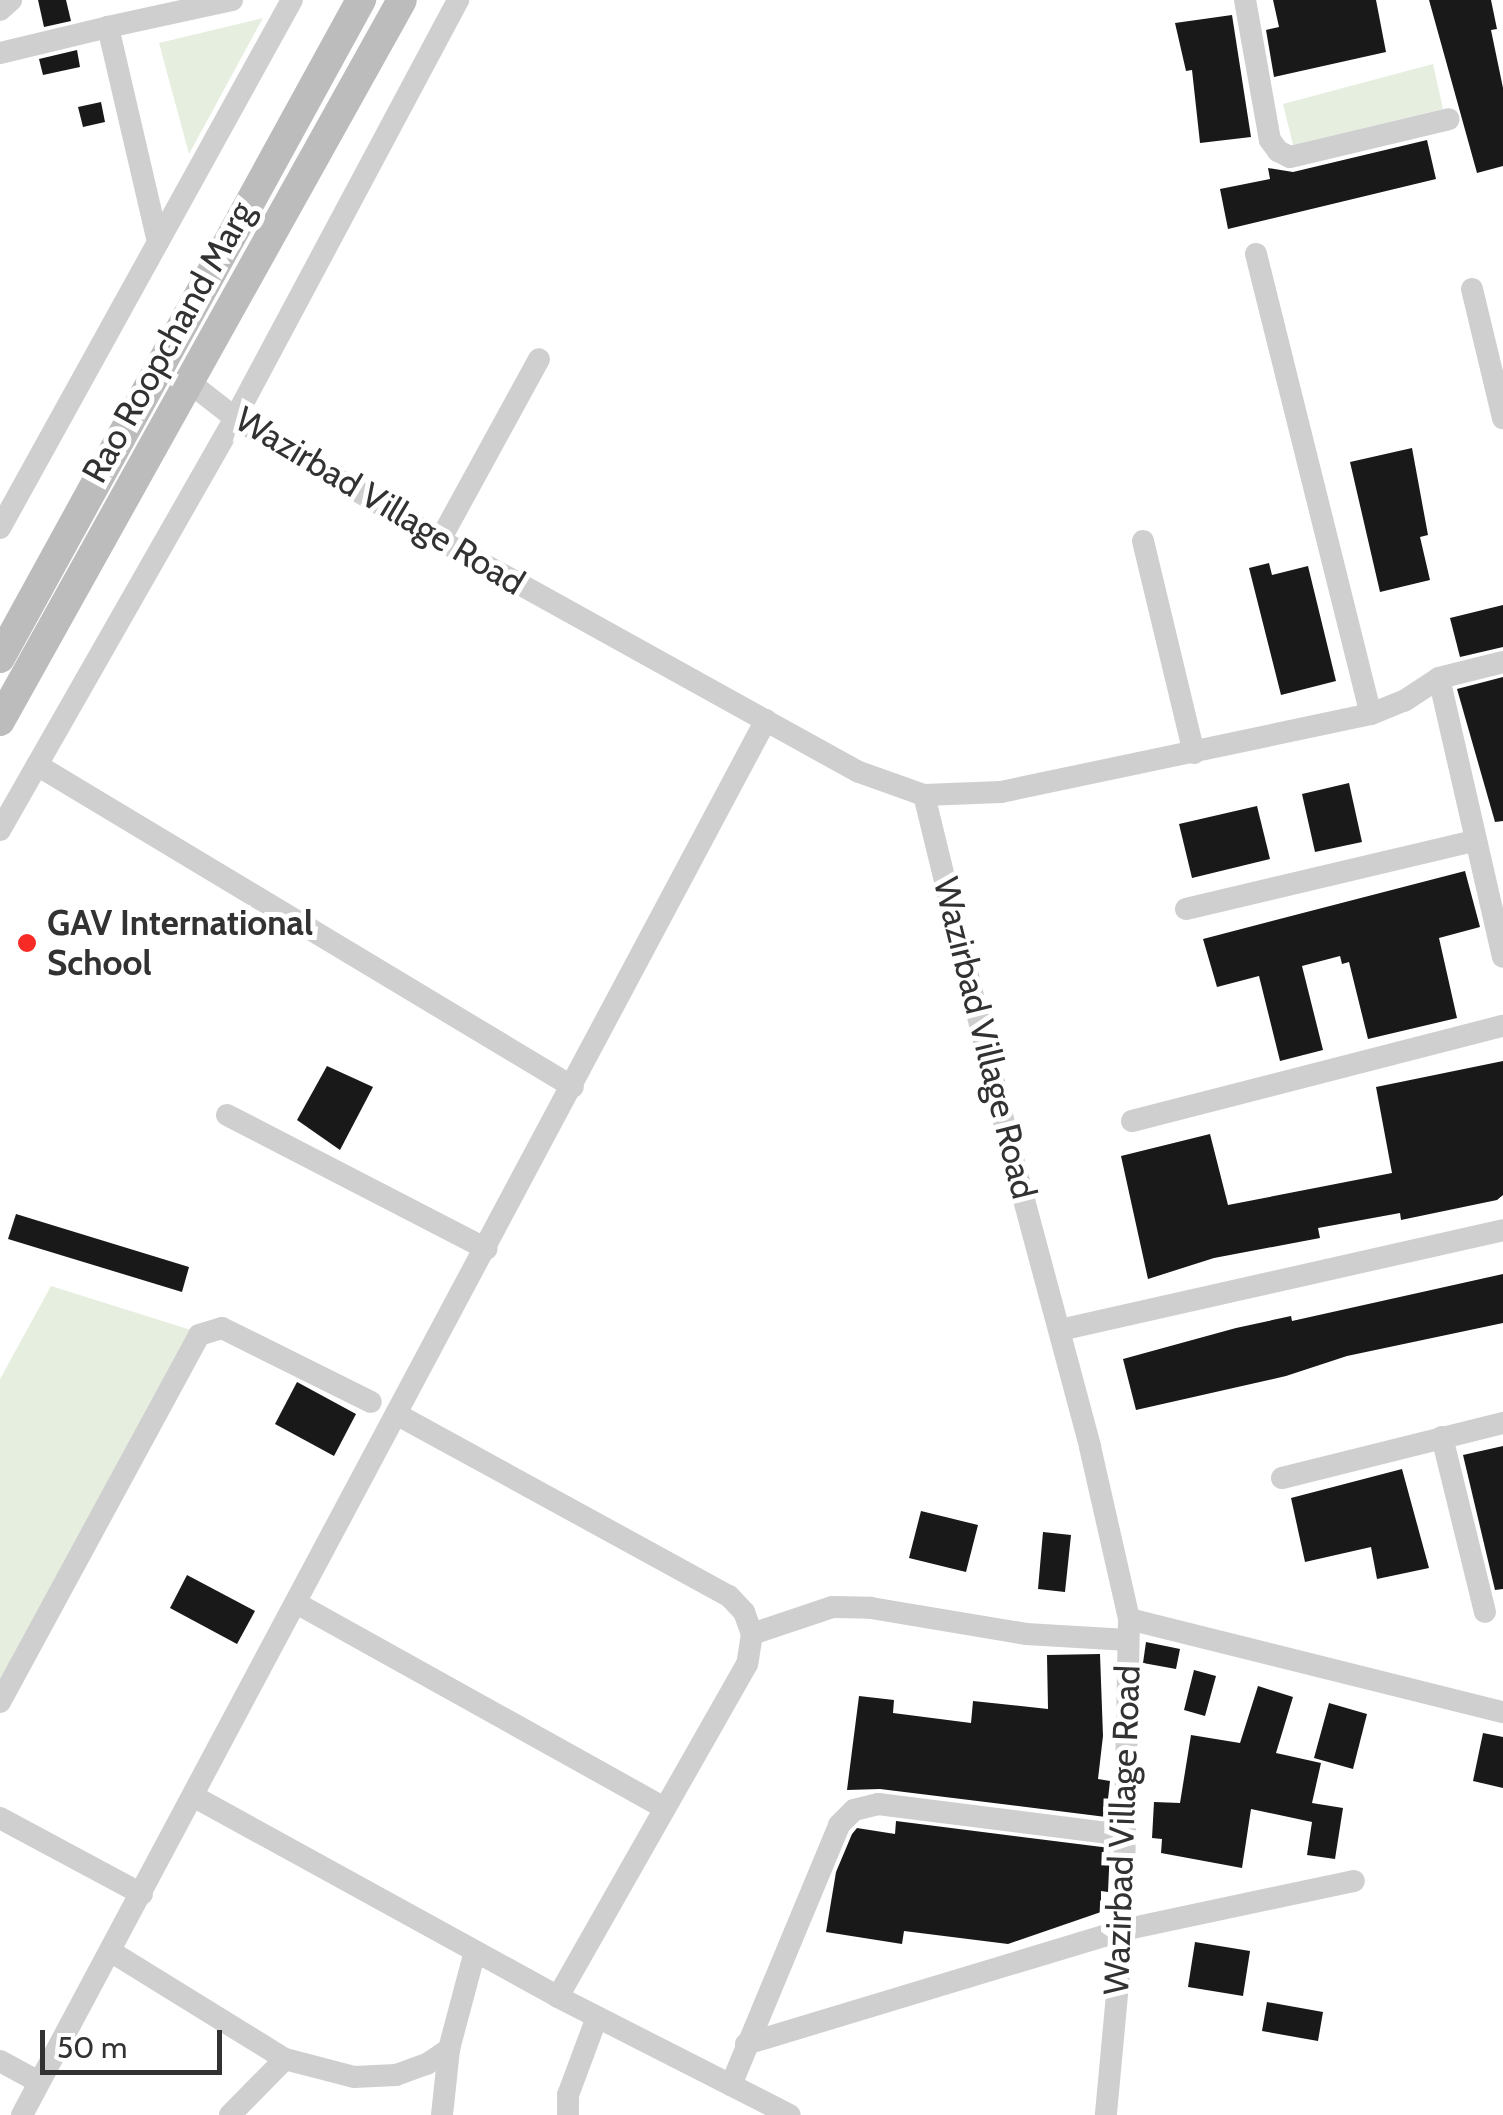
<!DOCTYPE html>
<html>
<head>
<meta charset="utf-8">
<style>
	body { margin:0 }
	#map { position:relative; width:1503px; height:2115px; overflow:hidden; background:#fff; font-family:Cabin,sans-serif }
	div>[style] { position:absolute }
	.green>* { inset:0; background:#e6efdf }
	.building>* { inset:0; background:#191919 }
	.street>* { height:22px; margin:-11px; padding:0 11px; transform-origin:11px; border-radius:11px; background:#cfcfcf }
	.secondary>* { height:30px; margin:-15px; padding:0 15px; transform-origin:15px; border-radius:15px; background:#bcbcbc }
	.dots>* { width:28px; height:28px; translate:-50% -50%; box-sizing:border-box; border:5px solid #fff; border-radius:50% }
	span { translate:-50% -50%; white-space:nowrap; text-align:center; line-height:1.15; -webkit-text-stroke:10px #fff; paint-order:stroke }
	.street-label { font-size:35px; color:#323232 }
	.poi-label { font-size:35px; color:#323232; font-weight:700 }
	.left { translate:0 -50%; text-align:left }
	.scale { position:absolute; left:40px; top:2030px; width:182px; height:45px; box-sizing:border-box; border:5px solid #323232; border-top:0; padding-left:12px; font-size:30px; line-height:35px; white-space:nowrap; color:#323232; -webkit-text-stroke:8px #fff; paint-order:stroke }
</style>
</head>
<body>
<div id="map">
	<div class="green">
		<i style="clip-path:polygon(263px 18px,189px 154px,159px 43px)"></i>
		<i style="clip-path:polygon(1433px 64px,1443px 109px,1293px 145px,1283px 104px)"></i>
		<i style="clip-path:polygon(51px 1286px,191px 1330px,0 1684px,0 1379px)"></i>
	</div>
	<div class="building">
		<i style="clip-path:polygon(38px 0,66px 0,71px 21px,44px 27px)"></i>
		<i style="clip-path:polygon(1273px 0,1376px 0,1386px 52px,1274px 77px,1266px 30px,1279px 27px)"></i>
		<i style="clip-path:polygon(1429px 0,1491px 0,1497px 29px,1491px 30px,1503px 88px,1503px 166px,1477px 173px)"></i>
		<i style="clip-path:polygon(1232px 15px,1251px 137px,1200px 143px,1192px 70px,1186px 71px,1175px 23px)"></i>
		<i style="clip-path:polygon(77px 50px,80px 67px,43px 75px,39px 59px)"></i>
		<i style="clip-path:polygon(101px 102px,105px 122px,83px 127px,78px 107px)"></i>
		<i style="clip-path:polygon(1427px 140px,1436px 179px,1228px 229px,1220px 189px,1270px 179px,1268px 168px,1293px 172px)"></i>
		<i style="clip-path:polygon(1412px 448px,1428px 535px,1420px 537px,1430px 580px,1380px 592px,1350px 462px)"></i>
		<i style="clip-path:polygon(1269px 563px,1272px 575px,1308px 566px,1336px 681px,1281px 695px,1249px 568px)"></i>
		<i style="clip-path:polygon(1503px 605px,1503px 647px,1460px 657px,1450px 618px)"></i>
		<i style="clip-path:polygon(1503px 677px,1503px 821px,1495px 822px,1457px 689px)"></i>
		<i style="clip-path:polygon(1349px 783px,1362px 842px,1315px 852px,1302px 794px)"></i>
		<i style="clip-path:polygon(1257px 806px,1270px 859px,1192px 878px,1179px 824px)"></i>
		<i style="clip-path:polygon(1465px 871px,1480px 927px,1439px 938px,1457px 1018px,1368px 1039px,1349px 962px,1342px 964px,1340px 956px,1302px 966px,1323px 1050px,1280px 1061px,1259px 976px,1217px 987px,1203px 939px)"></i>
		<i style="clip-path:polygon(1503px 1061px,1503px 1195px,1497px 1200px,1401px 1220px,1400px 1213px,1318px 1228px,1320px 1238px,1214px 1258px,1148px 1279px,1121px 1156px,1210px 1134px,1228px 1205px,1392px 1173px,1376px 1087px)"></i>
		<i style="clip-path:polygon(327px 1066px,373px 1087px,340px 1150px,297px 1120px)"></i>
		<i style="clip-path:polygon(16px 1214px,189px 1267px,182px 1292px,8px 1239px)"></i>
		<i style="clip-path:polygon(1503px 1274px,1503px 1323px,1347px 1356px,1286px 1376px,1136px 1410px,1123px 1359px,1236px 1328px,1291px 1316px,1292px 1321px)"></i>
		<i style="clip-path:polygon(297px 1382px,356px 1414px,334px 1456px,275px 1424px)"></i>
		<i style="clip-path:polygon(1503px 1446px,1503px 1589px,1495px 1590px,1463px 1455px)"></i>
		<i style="clip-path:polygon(1402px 1469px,1429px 1568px,1377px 1579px,1371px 1547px,1305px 1562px,1291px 1498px)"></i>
		<i style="clip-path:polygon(921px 1511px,978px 1525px,966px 1572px,909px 1558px)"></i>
		<i style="clip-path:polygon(1043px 1532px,1071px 1535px,1065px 1592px,1038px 1589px)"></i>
		<i style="clip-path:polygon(187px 1575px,255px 1611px,237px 1644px,170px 1608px)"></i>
		<i style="clip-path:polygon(1146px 1642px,1180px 1649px,1176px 1669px,1143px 1663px)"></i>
		<i style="clip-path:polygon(1100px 1654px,1103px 1736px,1098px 1779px,1110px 1781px,1106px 1817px,880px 1789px,847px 1790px,859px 1696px,894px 1700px,893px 1713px,971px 1723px,973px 1701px,1048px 1709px,1047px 1655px)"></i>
		<i style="clip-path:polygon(1194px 1670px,1216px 1676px,1205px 1716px,1184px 1710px)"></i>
		<i style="clip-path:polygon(1258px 1686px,1293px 1697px,1276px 1753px,1321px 1763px,1312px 1803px,1343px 1808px,1335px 1859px,1307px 1855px,1312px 1822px,1251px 1809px,1242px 1868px,1161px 1853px,1162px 1839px,1152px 1838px,1154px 1802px,1180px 1803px,1191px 1735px,1240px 1743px)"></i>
		<i style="clip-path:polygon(1329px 1703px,1367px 1714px,1353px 1769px,1314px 1758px)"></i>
		<i style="clip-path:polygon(1483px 1733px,1503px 1737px,1503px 1788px,1473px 1781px)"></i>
		<i style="clip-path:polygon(896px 1821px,1110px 1848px,1108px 1892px,1101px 1891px,1101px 1912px,1008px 1944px,904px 1931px,902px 1944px,826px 1932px,836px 1872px,852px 1834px,857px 1828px,895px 1834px)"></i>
		<i style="clip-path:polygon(1195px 1942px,1250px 1951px,1243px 1996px,1188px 1987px)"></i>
		<i style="clip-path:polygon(1267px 2002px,1323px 2012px,1318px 2041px,1262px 2031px)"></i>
	</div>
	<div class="street">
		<i style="left:1245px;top:0;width:142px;rotate:79.9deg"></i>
		<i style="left:1270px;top:140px;width:14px;rotate:54deg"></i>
		<i style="left:1278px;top:151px;width:13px;rotate:27deg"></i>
		<i style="left:1290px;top:157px;width:163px;rotate:-13.4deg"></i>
		<i style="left:0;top:10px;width:15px;rotate:-42deg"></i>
		<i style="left:0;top:53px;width:111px;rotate:-13.5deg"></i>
		<i style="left:158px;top:242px;width:221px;rotate:-103.1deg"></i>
		<i style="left:108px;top:27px;width:127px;rotate:-12.3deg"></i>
		<i style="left:1256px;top:254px;width:474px;rotate:76deg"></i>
		<i style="left:1472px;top:289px;width:133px;rotate:76.5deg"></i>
		<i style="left:189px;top:382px;width:58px;rotate:38deg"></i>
		<i style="left:235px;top:418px;width:239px;rotate:30.8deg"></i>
		<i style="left:440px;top:540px;width:479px;rotate:29deg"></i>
		<i style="left:859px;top:772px;width:69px;rotate:19.5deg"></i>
		<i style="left:924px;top:795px;width:77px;rotate:-2.2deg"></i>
		<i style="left:1001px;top:792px;width:378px;rotate:-11.9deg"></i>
		<i style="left:1371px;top:714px;width:35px;rotate:-22deg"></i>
		<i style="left:1404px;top:701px;width:42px;rotate:-33.3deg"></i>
		<i style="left:1439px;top:678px;width:66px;rotate:-14deg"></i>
		<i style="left:0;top:528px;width:603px;rotate:-61.06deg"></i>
		<i style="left:440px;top:540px;width:206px;rotate:-61.3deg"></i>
		<i style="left:1143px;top:541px;width:218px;rotate:76.5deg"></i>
		<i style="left:1439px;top:678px;width:286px;rotate:77.1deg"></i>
		<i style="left:37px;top:765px;width:625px;rotate:31deg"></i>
		<i style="left:924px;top:795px;width:371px;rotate:76.3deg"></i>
		<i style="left:1012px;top:1155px;width:302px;rotate:75deg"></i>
		<i style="left:1090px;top:1447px;width:176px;rotate:77.2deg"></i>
		<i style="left:1129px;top:1619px;width:311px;rotate:91.1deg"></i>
		<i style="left:1123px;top:1930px;width:186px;rotate:95.3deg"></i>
		<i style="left:0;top:830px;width:474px;rotate:-60.3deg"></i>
		<i style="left:235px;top:418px;width:474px;rotate:-61.9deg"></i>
		<i style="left:1186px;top:909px;width:296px;rotate:-13.3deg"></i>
		<i style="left:227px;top:1115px;width:292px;rotate:27.3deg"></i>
		<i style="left:1132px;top:1121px;width:383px;rotate:-14.4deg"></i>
		<i style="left:1060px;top:1330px;width:454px;rotate:-12.7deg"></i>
		<i style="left:398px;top:1415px;width:377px;rotate:28.7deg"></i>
		<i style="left:729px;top:1596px;width:22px;rotate:47deg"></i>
		<i style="left:744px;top:1612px;width:23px;rotate:70deg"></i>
		<i style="left:752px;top:1634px;width:30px;rotate:99deg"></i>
		<i style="left:747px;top:1664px;width:383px;rotate:119.6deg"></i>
		<i style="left:1442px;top:1437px;width:180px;rotate:76.2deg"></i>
		<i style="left:1282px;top:1478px;width:228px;rotate:-14deg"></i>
		<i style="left:298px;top:1604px;width:418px;rotate:29.1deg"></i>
		<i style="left:1129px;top:1619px;width:385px;rotate:14deg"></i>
		<i style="left:752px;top:1634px;width:84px;rotate:-18.6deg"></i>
		<i style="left:832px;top:1607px;width:39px;rotate:1deg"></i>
		<i style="left:871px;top:1608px;width:157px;rotate:9.5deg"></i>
		<i style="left:1026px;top:1634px;width:102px;rotate:3.4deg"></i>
		<i style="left:0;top:1702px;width:417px;rotate:-61.5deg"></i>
		<i style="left:199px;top:1335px;width:24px;rotate:-17deg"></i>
		<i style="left:222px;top:1328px;width:166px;rotate:26.4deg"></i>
		<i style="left:193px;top:1796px;width:417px;rotate:28.8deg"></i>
		<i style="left:558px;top:1997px;width:260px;rotate:27deg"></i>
		<i style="left:0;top:1818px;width:161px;rotate:28.2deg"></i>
		<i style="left:110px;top:1951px;width:206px;rotate:31.7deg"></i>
		<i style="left:285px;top:2059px;width:71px;rotate:14.6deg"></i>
		<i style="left:354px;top:2077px;width:42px;rotate:-2.7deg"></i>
		<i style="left:396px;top:2075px;width:33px;rotate:-20deg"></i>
		<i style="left:427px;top:2064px;width:27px;rotate:-34deg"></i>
		<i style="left:449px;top:2049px;width:101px;rotate:-75.1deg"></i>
		<i style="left:746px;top:2044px;width:394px;rotate:-16.8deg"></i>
		<i style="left:1123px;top:1930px;width:236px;rotate:-12deg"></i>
		<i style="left:0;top:2061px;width:42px;rotate:28.4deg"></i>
		<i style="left:731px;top:2085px;width:282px;rotate:-67.4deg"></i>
		<i style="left:839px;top:1825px;width:21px;rotate:-45deg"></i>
		<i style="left:854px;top:1810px;width:25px;rotate:-14deg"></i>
		<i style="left:878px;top:1804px;width:249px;rotate:7.2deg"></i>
		<i style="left:22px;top:2115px;width:1581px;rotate:-61.93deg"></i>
		<i style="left:230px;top:2115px;width:78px;rotate:-45.5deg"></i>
		<i style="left:442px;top:2115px;width:66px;rotate:-83.9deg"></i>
		<i style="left:568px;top:2115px;width:20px;rotate:-90deg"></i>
		<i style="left:568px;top:2095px;width:83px;rotate:-69.6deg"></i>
	</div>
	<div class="secondary">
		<i style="left:0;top:658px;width:751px;rotate:-61.25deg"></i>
		<i style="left:0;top:721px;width:825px;rotate:-60.86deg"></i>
	</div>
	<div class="dots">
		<i style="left:27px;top:943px;background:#f72a26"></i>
	</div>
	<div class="street-label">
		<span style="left:168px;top:342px;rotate:-61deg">Rao Roopchand Marg</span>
		<span style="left:380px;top:501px;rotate:31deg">Wazirbad Village Road</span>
		<span style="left:985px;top:1038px;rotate:76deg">Wazirbad Village Road</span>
		<span style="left:1122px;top:1830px;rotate:-88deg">Wazirbad Village Road</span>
	</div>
	<div class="poi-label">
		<span class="left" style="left:47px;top:943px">GAV International<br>School</span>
	</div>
	<div class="scale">50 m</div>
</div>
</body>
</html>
